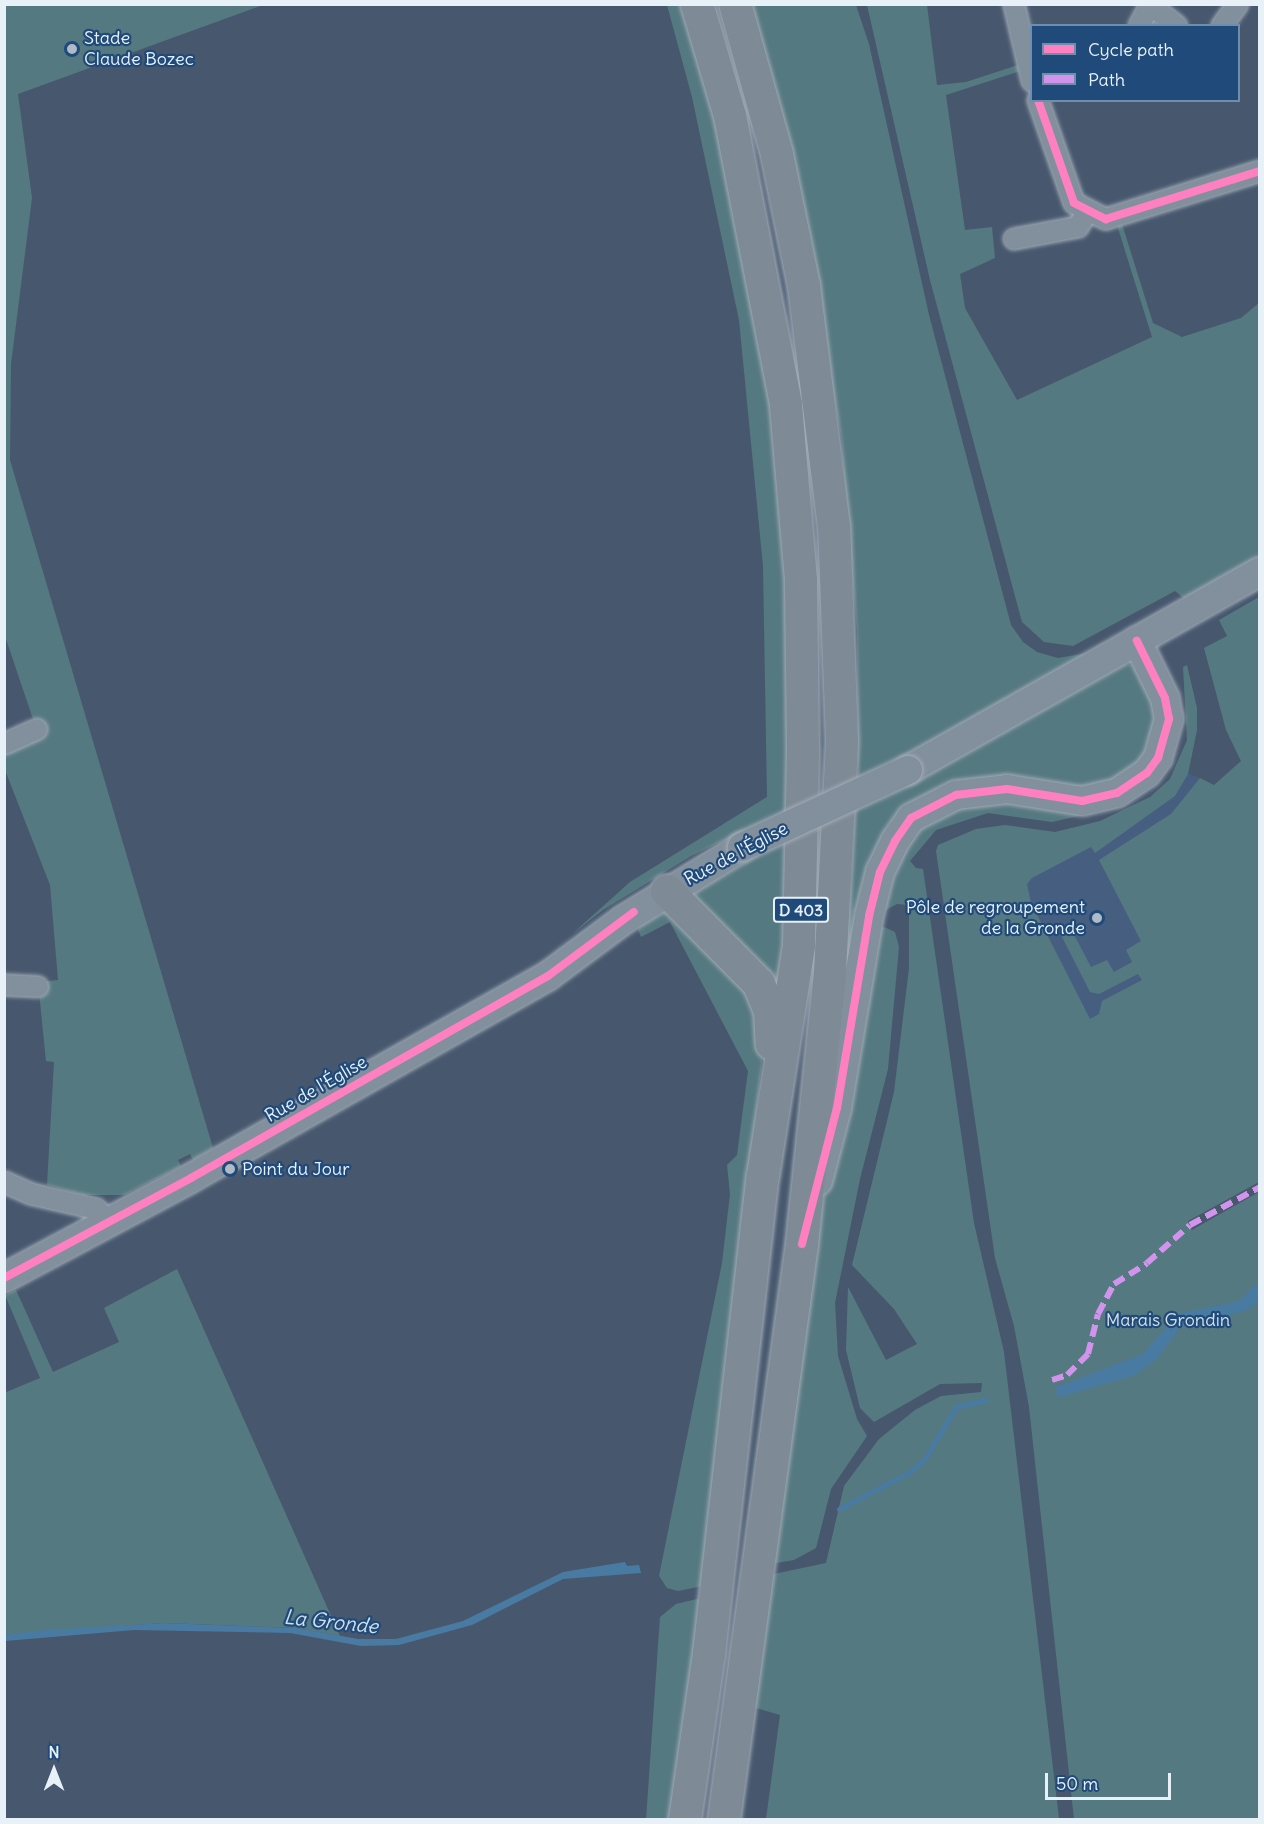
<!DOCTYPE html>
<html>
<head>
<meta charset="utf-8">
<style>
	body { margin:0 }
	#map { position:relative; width:1264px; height:1824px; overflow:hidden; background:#47586e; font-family:Delius,sans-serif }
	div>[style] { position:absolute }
	.built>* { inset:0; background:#465f80 }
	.green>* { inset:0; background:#557981 }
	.water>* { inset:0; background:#497aa1 }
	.stream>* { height:5px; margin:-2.5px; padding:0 2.5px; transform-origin:2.5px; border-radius:2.5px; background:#497aa1 }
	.roads { filter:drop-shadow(0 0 2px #a2acb7) drop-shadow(0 0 2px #a2acb7) }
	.street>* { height:20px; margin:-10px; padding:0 10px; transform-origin:10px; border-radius:10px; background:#828f9c }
	.secondary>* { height:28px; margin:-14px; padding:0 14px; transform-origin:14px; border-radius:14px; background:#828f9c }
	.primary>* { height:32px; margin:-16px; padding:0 16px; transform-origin:16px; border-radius:16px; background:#7e8a95 }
	.bridges { filter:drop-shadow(0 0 2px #a2acb7) drop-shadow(0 0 2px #a2acb7) }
	.secondary-bridge>* { height:28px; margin:-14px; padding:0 14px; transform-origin:14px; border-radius:14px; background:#828f9c }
	.quiet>* { height:6px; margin-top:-3px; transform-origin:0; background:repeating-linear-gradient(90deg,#d193ec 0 12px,transparent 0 18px) }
	.cycleway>* { height:8px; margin:-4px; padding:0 4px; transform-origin:4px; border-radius:4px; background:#ff80c0 }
	.dots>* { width:16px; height:16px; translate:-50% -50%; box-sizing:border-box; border:3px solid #1f4a7a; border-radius:50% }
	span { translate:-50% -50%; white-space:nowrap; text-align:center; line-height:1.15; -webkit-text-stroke:4.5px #1f4a7a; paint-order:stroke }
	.shield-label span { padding:2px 4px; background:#1f4a7a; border:2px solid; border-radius:4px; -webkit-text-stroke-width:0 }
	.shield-label { font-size:16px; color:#e8f1f8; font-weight:700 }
	.poi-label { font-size:18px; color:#e8f1f8 }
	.left { translate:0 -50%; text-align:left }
	.right { translate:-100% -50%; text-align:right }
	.street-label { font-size:18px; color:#e8f1f8 }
	.park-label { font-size:18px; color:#d2e0e7 }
	.water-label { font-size:20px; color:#d0e0ec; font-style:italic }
	.frame { position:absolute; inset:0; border:6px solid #e8f1f8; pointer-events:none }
	.legend { position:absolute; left:1030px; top:24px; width:210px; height:78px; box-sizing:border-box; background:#1f4a7a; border:2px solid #6f8dac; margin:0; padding:8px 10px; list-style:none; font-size:18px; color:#e8f1f8 }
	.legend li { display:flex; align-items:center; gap:12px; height:30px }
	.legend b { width:30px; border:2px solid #6f8dac }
	.north { position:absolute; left:24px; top:1740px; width:60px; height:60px; -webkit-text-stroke:4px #1f4a7a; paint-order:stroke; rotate:0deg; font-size:16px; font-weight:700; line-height:24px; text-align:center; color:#e8f1f8 }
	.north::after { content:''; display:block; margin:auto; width:21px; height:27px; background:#e8f1f8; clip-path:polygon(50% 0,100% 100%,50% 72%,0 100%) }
	.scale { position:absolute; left:1045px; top:1773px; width:126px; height:27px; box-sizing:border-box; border:3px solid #e8f1f8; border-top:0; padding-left:8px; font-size:18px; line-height:21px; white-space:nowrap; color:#e8f1f8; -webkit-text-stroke:4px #1f4a7a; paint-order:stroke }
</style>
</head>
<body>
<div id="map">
	<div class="built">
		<i style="clip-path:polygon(1182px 771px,1200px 778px,1189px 983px,1087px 1036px,1010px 891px,1136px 812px)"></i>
	</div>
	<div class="green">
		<i style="clip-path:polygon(4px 5px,263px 5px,18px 94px,32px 198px,11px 364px,10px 460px,213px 1148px,193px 1160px,190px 1154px,178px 1160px,181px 1166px,125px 1195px,84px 1195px,47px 1185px,54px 1062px,46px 1061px,38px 982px,58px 980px,50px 885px,5px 770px,5px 749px,38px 734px,4px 633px)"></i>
		<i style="clip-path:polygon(667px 5px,680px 5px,697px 57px,709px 79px,762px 321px,790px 554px,795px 807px,691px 856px,603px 910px,572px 934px,630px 882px,767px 797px,763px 566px,739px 320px,692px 97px)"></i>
		<i style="clip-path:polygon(752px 5px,856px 5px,869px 44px,929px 315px,1011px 625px,1023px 642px,1037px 652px,1058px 658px,1087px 653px,940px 737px,858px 778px,857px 631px,841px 436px,796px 173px)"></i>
		<i style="clip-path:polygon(867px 5px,927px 5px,937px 85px,966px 82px,1018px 65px,1020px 71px,946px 95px,965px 230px,992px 227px,995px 258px,960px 274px,965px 308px,1017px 400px,1152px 337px,1117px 225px,1122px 224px,1153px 323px,1182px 337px,1241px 318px,1259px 303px,1259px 558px,1186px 600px,1175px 591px,1073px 646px,1044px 642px,1022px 622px,930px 280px)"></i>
		<i style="clip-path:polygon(1259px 597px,1259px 1182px,1188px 1221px,1192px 1230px,1259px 1192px,1259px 1819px,1074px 1819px,1029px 1407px,1014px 1326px,995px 1258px,936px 851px,938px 845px,976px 829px,1005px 825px,1055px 832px,1100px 821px,1150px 797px,1170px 779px,1187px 740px,1183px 667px,1187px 665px,1197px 708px,1197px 730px,1188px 774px,1175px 796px,1095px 853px,1091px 847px,1032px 878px,1027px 884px,1031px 903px,1090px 1019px,1099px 1014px,1102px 1001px,1142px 980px,1138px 974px,1099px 994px,1090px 992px,1059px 931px,1069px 925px,1091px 967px,1107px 960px,1114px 972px,1132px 962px,1126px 950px,1141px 941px,1099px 860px,1171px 814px,1200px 778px,1214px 785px,1241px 761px,1226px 730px,1204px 648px,1227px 636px,1219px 620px)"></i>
		<i style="clip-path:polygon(1121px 664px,1135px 665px,1158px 710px,1143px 759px,1111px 783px,903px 810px,888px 825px,869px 864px,833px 1054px,852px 880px,855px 808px)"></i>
		<i style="clip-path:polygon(978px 799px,1092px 813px,1052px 822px,988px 813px,936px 830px,910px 861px,916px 868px,923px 869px,974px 1223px,1004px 1352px,1059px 1819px,766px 1819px,780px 1715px,753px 1707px,769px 1575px,826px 1563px,844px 1486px,879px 1439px,915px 1410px,941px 1396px,981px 1392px,982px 1383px,940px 1384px,874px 1422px,860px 1408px,846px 1350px,848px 1287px,886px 1360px,917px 1344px,894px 1309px,852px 1265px,894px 1092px,909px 968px,909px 905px,897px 904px,884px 911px,884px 879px,923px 821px)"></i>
		<i style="clip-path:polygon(788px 839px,781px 1008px,695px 903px,696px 893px,704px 886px)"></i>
		<i style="clip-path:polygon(667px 912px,744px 978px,765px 1034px,703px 1586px,678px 1591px,667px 1588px,659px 1576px,722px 1263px,730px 1194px,727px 1165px,737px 1155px,748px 1071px,670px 922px,641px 937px,638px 930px,642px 922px)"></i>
		<i style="clip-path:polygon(884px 927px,895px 932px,899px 947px,888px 1069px,860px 1179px,835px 1303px,838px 1356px,857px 1419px,867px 1436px,831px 1489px,816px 1548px,794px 1560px,770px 1564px,800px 1336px,832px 1151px,879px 928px)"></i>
		<i style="clip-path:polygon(177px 1269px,340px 1636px,297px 1628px,163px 1623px,5px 1635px,4px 1393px,40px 1378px,5px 1295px,16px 1290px,53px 1372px,119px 1342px,104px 1308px)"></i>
		<i style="clip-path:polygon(701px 1598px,674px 1819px,646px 1820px,660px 1617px,676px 1604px)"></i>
	</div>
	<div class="water">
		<i style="clip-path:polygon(1259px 1281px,1259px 1300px,1248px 1310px,1180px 1328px,1157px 1359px,1135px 1375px,1057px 1398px,1056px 1387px,1143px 1354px,1177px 1314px,1239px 1301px)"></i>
		<i style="clip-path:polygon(625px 1562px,627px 1566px,639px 1565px,641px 1573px,563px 1579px,472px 1625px,399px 1645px,361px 1646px,290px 1633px,134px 1630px,5px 1641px,5px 1635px,33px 1631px,163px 1623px,297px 1628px,358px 1639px,396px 1639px,463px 1621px,563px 1572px)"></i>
	</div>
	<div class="stream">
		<i style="left:839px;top:1509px;width:78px;rotate:-27.6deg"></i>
		<i style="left:908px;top:1473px;width:21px;rotate:-39deg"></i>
		<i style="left:924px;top:1460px;width:62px;rotate:-58.9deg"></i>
		<i style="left:956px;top:1407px;width:31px;rotate:-13deg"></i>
	</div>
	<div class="roads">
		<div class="street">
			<i style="left:1014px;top:4px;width:79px;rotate:76.8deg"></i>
			<i style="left:1139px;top:26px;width:24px;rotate:-62deg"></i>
			<i style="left:1150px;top:5px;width:34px;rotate:38deg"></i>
			<i style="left:1222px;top:26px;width:27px;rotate:-54deg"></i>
			<i style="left:1038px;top:100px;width:109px;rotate:70.7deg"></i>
			<i style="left:1074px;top:203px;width:36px;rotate:27deg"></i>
			<i style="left:1106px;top:219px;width:161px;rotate:-17.3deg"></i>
			<i style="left:1014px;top:239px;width:65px;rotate:-10.6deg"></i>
			<i style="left:1078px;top:227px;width:17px;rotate:-59deg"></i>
			<i style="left:4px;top:744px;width:36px;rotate:-24deg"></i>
			<i style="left:4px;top:985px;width:34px;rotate:3deg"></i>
			<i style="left:4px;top:1182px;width:30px;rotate:24deg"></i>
			<i style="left:31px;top:1194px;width:67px;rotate:13deg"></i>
			<i style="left:96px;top:1209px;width:16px;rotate:43deg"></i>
		</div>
		<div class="secondary">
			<i style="left:908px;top:770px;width:404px;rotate:-29.4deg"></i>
			<i style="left:818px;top:1181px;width:75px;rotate:-75.4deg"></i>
			<i style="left:837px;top:1108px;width:195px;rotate:-80.5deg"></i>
			<i style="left:869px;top:916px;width:45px;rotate:-76deg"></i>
			<i style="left:880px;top:872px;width:34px;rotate:-64deg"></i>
			<i style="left:895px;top:841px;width:28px;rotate:-55deg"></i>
			<i style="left:911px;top:818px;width:51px;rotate:-27.1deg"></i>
			<i style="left:956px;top:795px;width:51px;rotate:-6.7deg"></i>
			<i style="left:1007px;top:789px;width:76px;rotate:9.1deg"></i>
			<i style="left:1082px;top:801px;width:36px;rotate:-13deg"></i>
			<i style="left:1117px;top:793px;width:36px;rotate:-34deg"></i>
			<i style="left:1147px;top:773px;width:19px;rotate:-54deg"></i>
			<i style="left:1158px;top:758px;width:41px;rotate:-74.2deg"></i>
			<i style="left:1169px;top:719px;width:21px;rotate:-101deg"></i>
			<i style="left:1165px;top:698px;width:64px;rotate:-116.2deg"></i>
			<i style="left:4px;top:1278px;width:212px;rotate:-28.1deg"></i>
			<i style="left:191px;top:1178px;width:410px;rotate:-29.5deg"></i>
			<i style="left:548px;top:976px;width:94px;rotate:-36.7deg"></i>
			<i style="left:623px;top:920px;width:140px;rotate:-31.5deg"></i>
		</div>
		<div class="primary">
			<i style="left:667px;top:891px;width:131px;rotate:45.3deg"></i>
			<i style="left:759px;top:984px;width:29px;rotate:68deg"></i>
			<i style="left:770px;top:1011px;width:33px;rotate:87deg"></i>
			<i style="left:685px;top:1820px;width:168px;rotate:-81.8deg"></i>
			<i style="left:709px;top:1654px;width:481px;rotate:-83.6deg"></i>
			<i style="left:763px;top:1176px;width:234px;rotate:-81.1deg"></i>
			<i style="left:799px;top:945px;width:197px;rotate:-88.8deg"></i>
			<i style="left:803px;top:748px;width:168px;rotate:-90.7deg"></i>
			<i style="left:801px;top:580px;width:177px;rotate:-94.9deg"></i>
			<i style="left:786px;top:404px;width:293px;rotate:-101deg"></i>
			<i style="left:730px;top:116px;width:117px;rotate:-106.4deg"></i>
			<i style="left:724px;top:1820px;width:581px;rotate:-82.29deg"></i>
			<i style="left:802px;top:1244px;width:273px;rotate:-84.1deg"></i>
			<i style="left:830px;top:972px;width:231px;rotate:-87deg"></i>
			<i style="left:842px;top:741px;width:214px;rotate:-92.1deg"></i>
			<i style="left:834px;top:527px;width:243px;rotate:-97.1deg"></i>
			<i style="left:804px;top:286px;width:135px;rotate:-101.6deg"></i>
			<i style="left:777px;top:154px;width:156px;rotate:-105.6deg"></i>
		</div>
	</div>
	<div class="bridges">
		<div class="secondary-bridge">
			<i style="left:742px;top:847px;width:183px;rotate:-24.9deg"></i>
		</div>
	</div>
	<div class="quiet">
		<i style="left:1052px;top:1380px;width:16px;rotate:-18deg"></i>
		<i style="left:1067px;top:1375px;width:30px;rotate:-45deg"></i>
		<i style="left:1088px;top:1354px;width:41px;rotate:-76deg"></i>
		<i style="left:1098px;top:1314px;width:34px;rotate:-62deg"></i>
		<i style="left:1114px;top:1284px;width:39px;rotate:-32deg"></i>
		<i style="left:1147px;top:1263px;width:57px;rotate:-41.5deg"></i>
		<i style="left:1190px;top:1225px;width:80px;rotate:-28.5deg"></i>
	</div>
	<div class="cycleway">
		<i style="left:1038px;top:100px;width:109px;rotate:70.7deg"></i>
		<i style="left:1074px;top:203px;width:36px;rotate:27deg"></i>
		<i style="left:1106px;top:219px;width:161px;rotate:-17.3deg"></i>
		<i style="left:802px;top:1244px;width:140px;rotate:-75.6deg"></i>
		<i style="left:837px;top:1108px;width:195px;rotate:-80.5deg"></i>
		<i style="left:869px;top:916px;width:45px;rotate:-76deg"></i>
		<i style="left:880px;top:872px;width:34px;rotate:-64deg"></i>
		<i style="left:895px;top:841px;width:28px;rotate:-55deg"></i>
		<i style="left:911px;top:818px;width:51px;rotate:-27.1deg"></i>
		<i style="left:956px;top:795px;width:51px;rotate:-6.7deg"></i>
		<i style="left:1007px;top:789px;width:76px;rotate:9.1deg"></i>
		<i style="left:1082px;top:801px;width:36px;rotate:-13deg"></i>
		<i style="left:1117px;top:793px;width:36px;rotate:-34deg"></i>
		<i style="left:1147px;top:773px;width:19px;rotate:-54deg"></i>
		<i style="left:1158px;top:758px;width:41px;rotate:-74.2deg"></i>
		<i style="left:1169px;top:719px;width:21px;rotate:-101deg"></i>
		<i style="left:1165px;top:698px;width:64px;rotate:-116.2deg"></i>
		<i style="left:4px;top:1278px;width:212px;rotate:-28.1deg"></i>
		<i style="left:191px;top:1178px;width:410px;rotate:-29.5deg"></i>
		<i style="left:548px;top:976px;width:107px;rotate:-36.7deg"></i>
	</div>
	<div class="dots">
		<i style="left:72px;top:49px;background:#b0bbc8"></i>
		<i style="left:1097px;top:918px;background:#b0bbc8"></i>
		<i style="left:230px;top:1169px;background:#b0bbc8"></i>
	</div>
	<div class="shield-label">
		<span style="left:801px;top:910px">D 403</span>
	</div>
	<div class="poi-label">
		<span class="left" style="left:84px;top:49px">Stade<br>Claude Bozec</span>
		<span class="right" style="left:1085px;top:918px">Pôle de regroupement<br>de la Gronde</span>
		<span class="left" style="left:242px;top:1169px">Point du Jour</span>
	</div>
	<div class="street-label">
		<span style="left:736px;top:854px;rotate:-28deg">Rue de l'Église</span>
		<span style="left:316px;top:1089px;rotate:-30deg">Rue de l'Église</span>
	</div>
	<div class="park-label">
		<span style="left:1168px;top:1320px">Marais Grondin</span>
	</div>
	<div class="water-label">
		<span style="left:331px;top:1621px;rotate:6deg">La Gronde</span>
	</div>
	<div class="frame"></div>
	<ul class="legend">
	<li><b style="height:8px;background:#ff80c0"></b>Cycle path</li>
	<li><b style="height:8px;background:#d193ec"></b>Path</li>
	</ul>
	<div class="north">N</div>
	<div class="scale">50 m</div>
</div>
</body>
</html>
